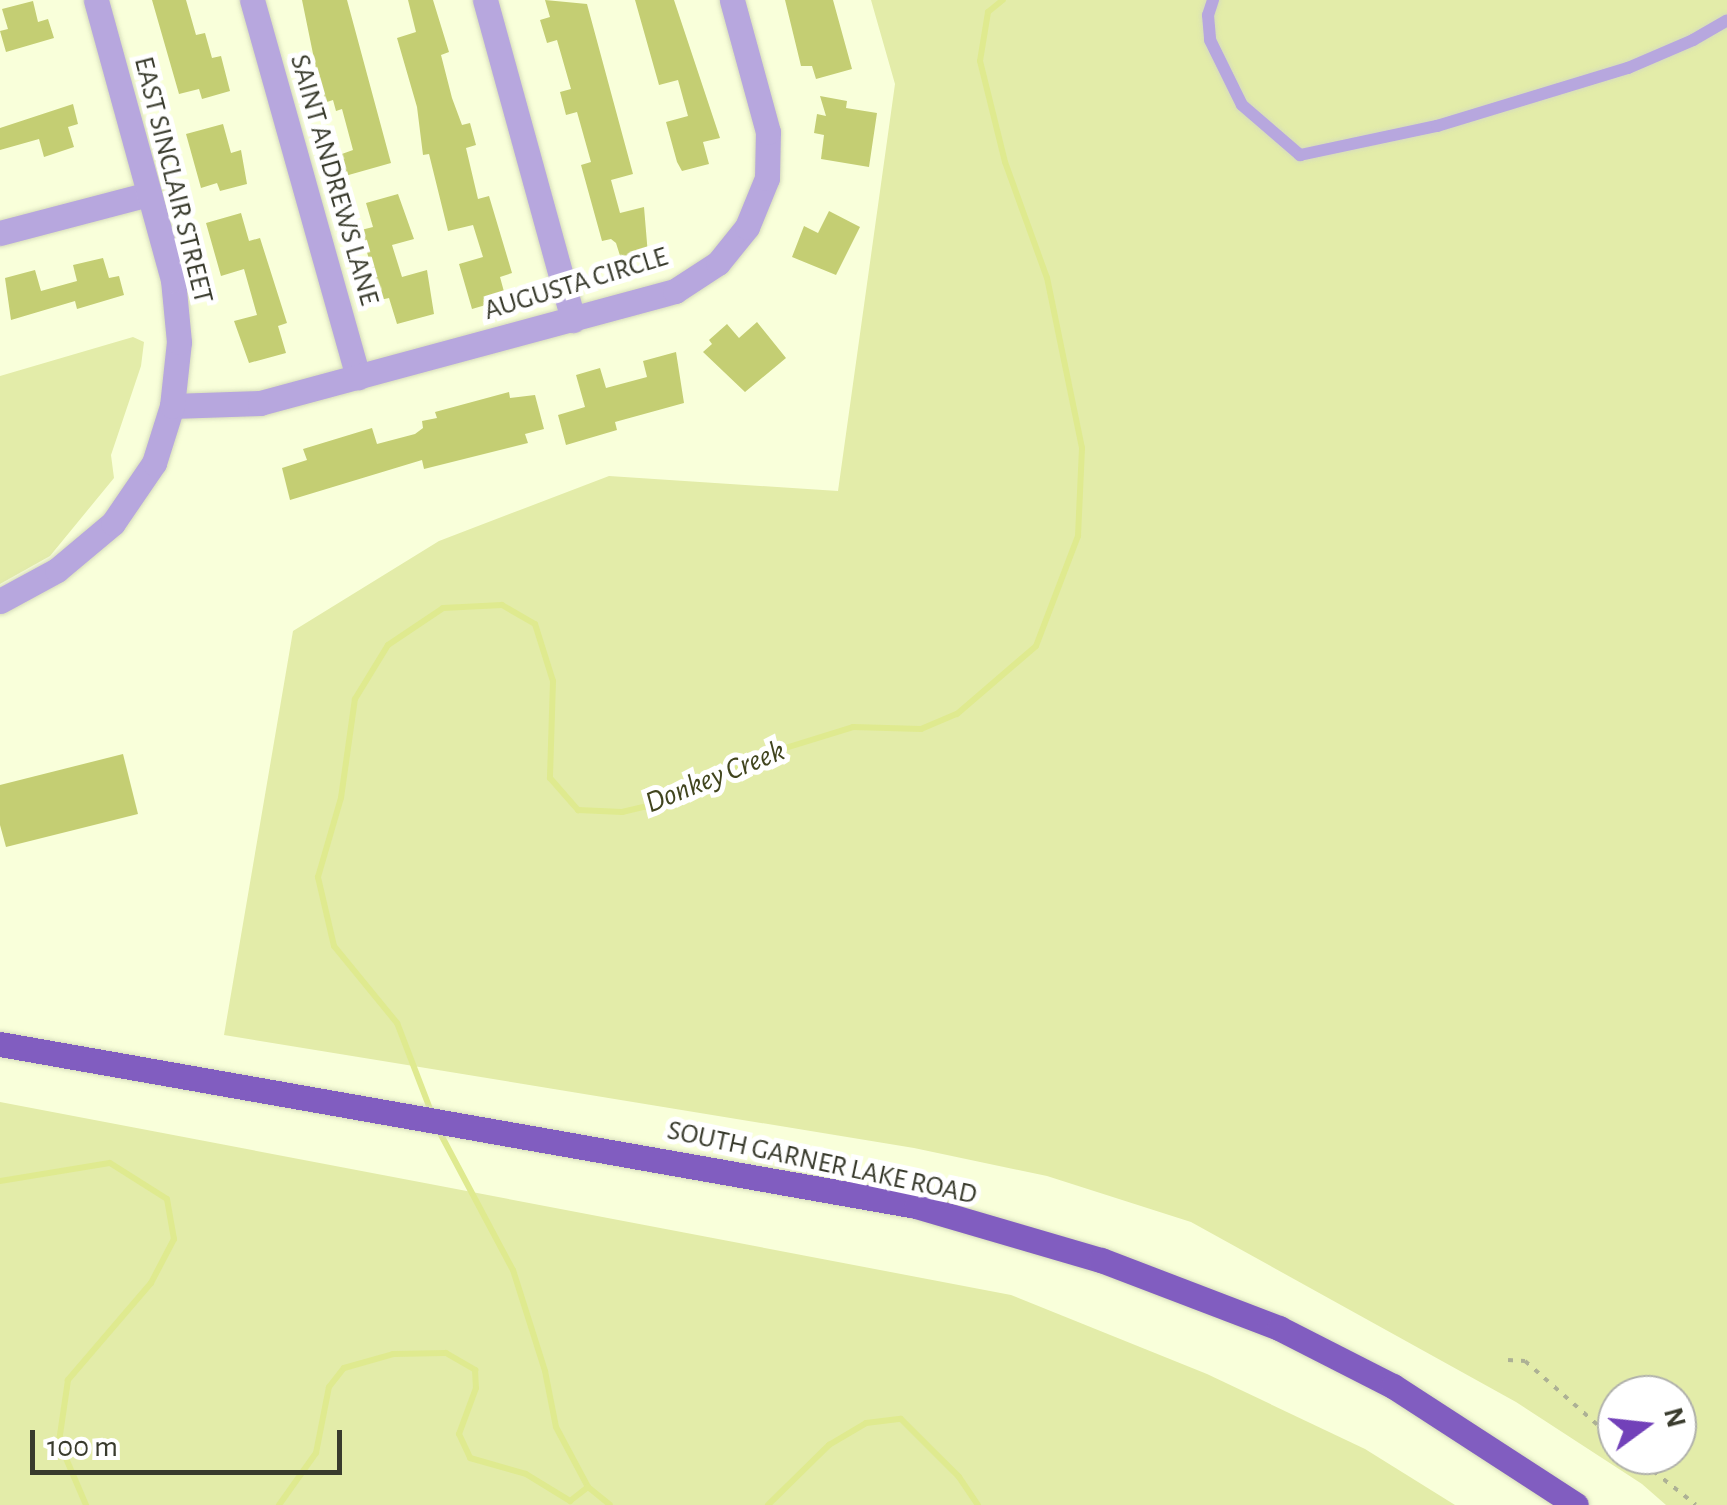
<!DOCTYPE html>
<html>
<head>
<meta charset="utf-8">
<style>
	body { margin:0 }
	#map { position:relative; width:1727px; height:1505px; overflow:hidden; background:#f9ffda; font-family:"Alegreya Sans",sans-serif }
	div>[style] { position:absolute }
	.green>* { inset:0; background:#e3eca9 }
	.stream>* { height:6px; margin:-3px; padding:0 3px; transform-origin:3px; border-radius:3px; background:#dfea8f }
	.building>* { inset:0; background:#c4ce73 }
	.path>* { height:4px; margin-top:-2px; transform-origin:0; background:repeating-linear-gradient(90deg,#adb195 0 5px,transparent 0 13px) }
	.roads { filter:drop-shadow(0 0 2px #d6dcbb) drop-shadow(0 0 2px #d6dcbb) }
	.lane>* { height:12px; margin:-6px; padding:0 6px; transform-origin:6px; border-radius:6px; background:#b7a7de }
	.street>* { height:25px; margin:-12.5px; padding:0 12.5px; transform-origin:12.5px; border-radius:12.5px; background:#b7a7de }
	.primary>* { height:25px; margin:-12.5px; padding:0 12.5px; transform-origin:12.5px; border-radius:12.5px; background:#815dc0 }
	span { translate:-50% -50%; white-space:nowrap; text-align:center; line-height:1.15; -webkit-text-stroke:10px #fff; paint-order:stroke }
	.street-label { font-size:28px; color:#393b2d }
	.water-label { font-size:30px; color:#40441d; font-style:italic }
	.north { position:absolute; left:1597px; top:1375px; width:100px; height:100px; box-sizing:border-box; background:#fff; border:2px solid #b0b1ab; border-radius:50%; rotate:75deg; font-size:28px; font-weight:700; line-height:40px; text-align:center; color:#393b2d }
	.north::after { content:''; display:block; margin:auto; width:35px; height:45px; background:#7241b9; clip-path:polygon(50% 0,100% 100%,50% 72%,0 100%) }
	.scale { position:absolute; left:30px; top:1430px; width:312px; height:45px; box-sizing:border-box; border:5px solid #393b2d; border-top:0; padding-left:12px; font-size:30px; line-height:35px; white-space:nowrap; color:#393b2d; -webkit-text-stroke:8px #fff; paint-order:stroke }
</style>
</head>
<body>
<div id="map">
	<div class="green">
		<i style="clip-path:polygon(evenodd,871px 0,1727px 0,1727px 1505px,1666px 1505px,1642px 1484px,1516px 1402px,1191px 1222px,1047px 1176px,914px 1148px,224px 1035px,293px 631px,439px 541px,609px 476px,838px 491px,895px 84px,871px 0,1617px 1395px,1677px 1395px,1677px 1455px,1617px 1455px,1617px 1395px)"></i>
		<i style="clip-path:polygon(133px 337px,144px 342px,141px 366px,111px 455px,114px 478px,50px 556px,0 584px,0 376px)"></i>
		<i style="clip-path:polygon(0 1102px,1011px 1295px,1207px 1374px,1365px 1449px,1455px 1505px,0 1505px)"></i>
	</div>
	<div class="stream">
		<i style="left:432px;top:1114px;width:97px;rotate:-111deg"></i>
		<i style="left:397px;top:1023px;width:99px;rotate:-129.3deg"></i>
		<i style="left:334px;top:946px;width:71px;rotate:-103.1deg"></i>
		<i style="left:318px;top:877px;width:82px;rotate:-73.8deg"></i>
		<i style="left:341px;top:798px;width:100px;rotate:-82deg"></i>
		<i style="left:355px;top:699px;width:63px;rotate:-58.6deg"></i>
		<i style="left:388px;top:645px;width:66px;rotate:-33.9deg"></i>
		<i style="left:443px;top:608px;width:59px;rotate:-2.9deg"></i>
		<i style="left:502px;top:605px;width:38px;rotate:30deg"></i>
		<i style="left:535px;top:624px;width:60px;rotate:72.5deg"></i>
		<i style="left:553px;top:681px;width:97px;rotate:91.8deg"></i>
		<i style="left:550px;top:778px;width:43px;rotate:48.8deg"></i>
		<i style="left:578px;top:810px;width:44px;rotate:2.6deg"></i>
		<i style="left:622px;top:812px;width:57px;rotate:-13.3deg"></i>
		<i style="left:677px;top:799px;width:100px;rotate:-26.8deg"></i>
		<i style="left:766px;top:754px;width:91px;rotate:-17.2deg"></i>
		<i style="left:853px;top:727px;width:68px;rotate:1.7deg"></i>
		<i style="left:921px;top:729px;width:39px;rotate:-23deg"></i>
		<i style="left:957px;top:714px;width:104px;rotate:-40.7deg"></i>
		<i style="left:1036px;top:646px;width:118px;rotate:-69.1deg"></i>
		<i style="left:1078px;top:536px;width:88px;rotate:-87.4deg"></i>
		<i style="left:1082px;top:448px;width:174px;rotate:-101.6deg"></i>
		<i style="left:1047px;top:278px;width:123px;rotate:-109.9deg"></i>
		<i style="left:1005px;top:162px;width:104px;rotate:-103.9deg"></i>
		<i style="left:980px;top:61px;width:50px;rotate:-80.7deg"></i>
		<i style="left:988px;top:12px;width:19px;rotate:-39deg"></i>
		<i style="left:439px;top:1131px;width:157px;rotate:62deg"></i>
		<i style="left:513px;top:1270px;width:106px;rotate:72.4deg"></i>
		<i style="left:545px;top:1371px;width:57px;rotate:78.9deg"></i>
		<i style="left:556px;top:1427px;width:68px;rotate:61.9deg"></i>
		<i style="left:588px;top:1487px;width:28px;rotate:39deg"></i>
		<i style="left:0;top:1181px;width:111px;rotate:-9.3deg"></i>
		<i style="left:110px;top:1163px;width:67px;rotate:32.3deg"></i>
		<i style="left:167px;top:1199px;width:41px;rotate:80.1deg"></i>
		<i style="left:174px;top:1239px;width:50px;rotate:117.6deg"></i>
		<i style="left:151px;top:1283px;width:128px;rotate:130.6deg"></i>
		<i style="left:68px;top:1380px;width:63px;rotate:98.3deg"></i>
		<i style="left:59px;top:1442px;width:69px;rotate:66.8deg"></i>
		<i style="left:279px;top:1505px;width:64px;rotate:-54.6deg"></i>
		<i style="left:316px;top:1453px;width:67px;rotate:-78.9deg"></i>
		<i style="left:329px;top:1387px;width:24px;rotate:-52deg"></i>
		<i style="left:344px;top:1368px;width:51px;rotate:-15.9deg"></i>
		<i style="left:393px;top:1354px;width:53px;rotate:-1.1deg"></i>
		<i style="left:446px;top:1353px;width:34px;rotate:30deg"></i>
		<i style="left:475px;top:1370px;width:18px;rotate:87deg"></i>
		<i style="left:476px;top:1388px;width:49px;rotate:110.3deg"></i>
		<i style="left:459px;top:1434px;width:26px;rotate:65deg"></i>
		<i style="left:470px;top:1458px;width:58px;rotate:15.9deg"></i>
		<i style="left:526px;top:1474px;width:52px;rotate:31.5deg"></i>
		<i style="left:570px;top:1501px;width:23px;rotate:-38deg"></i>
		<i style="left:768px;top:1505px;width:86px;rotate:-44.5deg"></i>
		<i style="left:829px;top:1445px;width:43px;rotate:-30.7deg"></i>
		<i style="left:866px;top:1423px;width:35px;rotate:-7deg"></i>
		<i style="left:901px;top:1419px;width:82px;rotate:45deg"></i>
		<i style="left:959px;top:1477px;width:34px;rotate:56deg"></i>
	</div>
	<div class="building">
		<i style="clip-path:polygon(152px 0,186px 0,196px 35px,205px 33px,212px 58px,221px 56px,230px 91px,202px 99px,199px 89px,179px 94px)"></i>
		<i style="clip-path:polygon(302px 0,347px 0,391px 163px,345px 176px,339px 155px,353px 150px,342px 109px,336px 111px,333px 100px,327px 102px,320px 88px)"></i>
		<i style="clip-path:polygon(408px 0,433px 0,449px 52px,441px 55px,452px 98px,462px 125px,470px 123px,476px 145px,466px 148px,478px 199px,489px 196px,512px 273px,500px 277px,506px 299px,472px 309px,459px 264px,483px 257px,473px 225px,448px 231px,429px 154px,423px 155px,417px 107px,397px 38px,416px 32px)"></i>
		<i style="clip-path:polygon(545px 0,587px 4px,633px 174px,611px 180px,620px 213px,644px 207px,648px 255px,622px 262px,616px 243px,611px 239px,602px 241px,581px 165px,591px 162px,577px 112px,566px 115px,560px 92px,571px 89px,557px 40px,547px 43px,540px 20px,550px 17px)"></i>
		<i style="clip-path:polygon(635px 0,674px 0,720px 138px,703px 142px,709px 164px,682px 171px,677px 162px,666px 122px,688px 116px,678px 80px,659px 85px)"></i>
		<i style="clip-path:polygon(785px 0,833px 0,852px 69px,816px 79px,812px 66px,801px 66px)"></i>
		<i style="clip-path:polygon(33px 1px,38px 22px,48px 19px,54px 38px,6px 52px,0 31px,8px 29px,2px 9px)"></i>
		<i style="clip-path:polygon(820px 96px,847px 101px,846px 108px,877px 113px,869px 167px,821px 159px,824px 135px,814px 133px,817px 114px,826px 116px)"></i>
		<i style="clip-path:polygon(73px 104px,78px 124px,68px 127px,74px 147px,44px 157px,39px 139px,0 150px,0 128px)"></i>
		<i style="clip-path:polygon(223px 124px,231px 153px,241px 150px,247px 184px,220px 191px,217px 183px,201px 188px,186px 134px)"></i>
		<i style="clip-path:polygon(398px 194px,414px 239px,392px 245px,402px 277px,427px 270px,434px 314px,397px 324px,389px 298px,380px 300px,361px 230px,373px 227px,366px 203px)"></i>
		<i style="clip-path:polygon(829px 211px,860px 227px,836px 275px,792px 257px,804px 226px,818px 233px)"></i>
		<i style="clip-path:polygon(241px 213px,249px 241px,260px 238px,287px 323px,278px 326px,286px 353px,249px 363px,234px 321px,257px 315px,244px 269px,221px 276px,206px 223px)"></i>
		<i style="clip-path:polygon(103px 258px,109px 278px,119px 276px,124px 295px,77px 309px,75px 301px,11px 320px,5px 278px,35px 270px,41px 291px,77px 281px,73px 265px)"></i>
		<i style="clip-path:polygon(757px 322px,786px 358px,745px 392px,703px 352px,712px 344px,709px 340px,727px 324px,739px 338px)"></i>
		<i style="clip-path:polygon(676px 352px,684px 403px,615px 422px,617px 430px,566px 445px,558px 415px,585px 407px,576px 375px,600px 368px,606px 388px,647px 377px,643px 361px)"></i>
		<i style="clip-path:polygon(509px 392px,510px 398px,535px 395px,544px 429px,525px 434px,528px 443px,424px 469px,422px 460px,290px 500px,282px 468px,307px 460px,303px 449px,372px 428px,377px 444px,415px 434px,423px 428px,422px 421px,437px 418px,435px 412px)"></i>
		<i style="clip-path:polygon(123px 754px,138px 814px,6px 847px,0 825px,0 785px)"></i>
	</div>
	<div class="path">
		<i style="left:1508px;top:1360px;width:17px;rotate:3deg"></i>
		<i style="left:1525px;top:1361px;width:123px;rotate:41.4deg"></i>
		<i style="left:1633px;top:1455px;width:80px;rotate:38.4deg"></i>
	</div>
	<div class="roads">
		<div class="lane">
			<i style="left:1213px;top:0;width:16px;rotate:108deg"></i>
			<i style="left:1208px;top:15px;width:25px;rotate:85deg"></i>
			<i style="left:1210px;top:40px;width:72px;rotate:63.8deg"></i>
			<i style="left:1242px;top:105px;width:77px;rotate:40.8deg"></i>
			<i style="left:1300px;top:155px;width:140px;rotate:-12deg"></i>
			<i style="left:1437px;top:126px;width:200px;rotate:-16.9deg"></i>
			<i style="left:1628px;top:68px;width:71px;rotate:-23.3deg"></i>
			<i style="left:1693px;top:40px;width:39px;rotate:-30deg"></i>
		</div>
		<div class="street">
			<i style="left:252px;top:0;width:392px;rotate:74.3deg"></i>
			<i style="left:485px;top:0;width:332px;rotate:74.6deg"></i>
			<i style="left:0;top:233px;width:154px;rotate:-14.7deg"></i>
			<i style="left:172px;top:406px;width:88px;rotate:-2deg"></i>
			<i style="left:260px;top:403px;width:430px;rotate:-15.1deg"></i>
			<i style="left:675px;top:291px;width:51px;rotate:-33.1deg"></i>
			<i style="left:718px;top:263px;width:46px;rotate:-51.1deg"></i>
			<i style="left:747px;top:227px;width:53px;rotate:-67.8deg"></i>
			<i style="left:767px;top:178px;width:46px;rotate:-88.8deg"></i>
			<i style="left:768px;top:132px;width:137px;rotate:-105.3deg"></i>
			<i style="left:0;top:601px;width:65px;rotate:-28.5deg"></i>
			<i style="left:57px;top:570px;width:73px;rotate:-40deg"></i>
			<i style="left:113px;top:523px;width:73px;rotate:-55.7deg"></i>
			<i style="left:154px;top:463px;width:60px;rotate:-72.5deg"></i>
			<i style="left:172px;top:406px;width:64px;rotate:-83.8deg"></i>
			<i style="left:179px;top:342px;width:62px;rotate:-95.5deg"></i>
			<i style="left:173px;top:280px;width:290px;rotate:-105.4deg"></i>
		</div>
		<div class="primary">
			<i style="left:0;top:1044px;width:930px;rotate:10.03deg"></i>
			<i style="left:916px;top:1206px;width:193px;rotate:16.3deg"></i>
			<i style="left:1101px;top:1260px;width:191px;rotate:20.9deg"></i>
			<i style="left:1279px;top:1328px;width:128px;rotate:27deg"></i>
			<i style="left:1393px;top:1386px;width:218px;rotate:33deg"></i>
		</div>
	</div>
	<div class="street-label">
		<span style="left:173px;top:180px;rotate:76deg">EAST SINCLAIR STREET</span>
		<span style="left:334px;top:180px;rotate:74deg">SAINT ANDREWS LANE</span>
		<span style="left:576px;top:284px;rotate:-17deg">AUGUSTA CIRCLE</span>
		<span style="left:822px;top:1163px;rotate:12deg">SOUTH GARNER LAKE ROAD</span>
	</div>
	<div class="water-label">
		<span style="left:715px;top:777px;rotate:-22deg">Donkey Creek</span>
	</div>
	<div class="north">N</div>
	<div class="scale">100 m</div>
</div>
</body>
</html>
